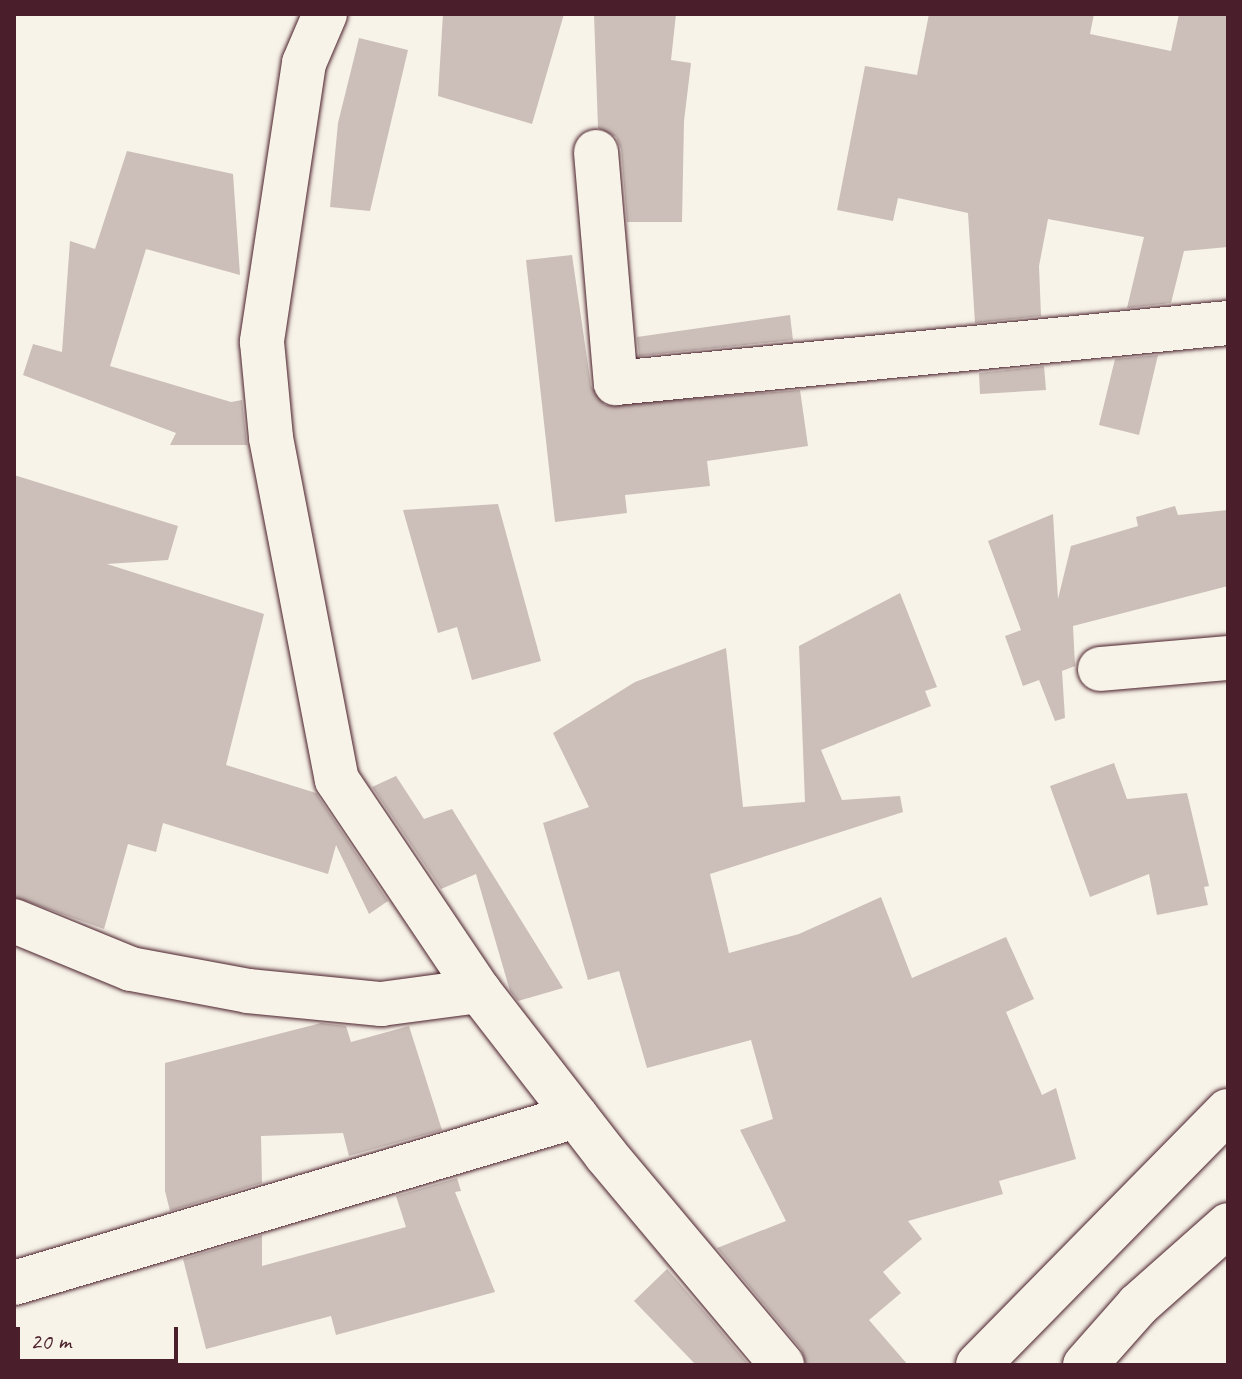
<!DOCTYPE html>
<html>
<head>
<meta charset="utf-8">
<style>
	body { margin:0 }
	#map { position:relative; width:1242px; height:1379px; overflow:hidden; background:#f7f3e8; font-family:Caveat,sans-serif }
	div>[style] { position:absolute }
	.building>* { inset:0; background:#ccbfb9 }
	.roads { filter:drop-shadow(0 0 2px #4a1f2b) drop-shadow(0 0 2px #4a1f2b) }
	.street>* { height:44px; margin:-22px; padding:0 22px; transform-origin:22px; border-radius:22px; background:#f7f3e8 }
	.secondary>* { height:44px; margin:-22px; padding:0 22px; transform-origin:22px; border-radius:22px; background:#f7f3e8 }
	span { translate:-50% -50%; white-space:nowrap; text-align:center; line-height:1.15; -webkit-text-stroke:7px #f7f3e8; paint-order:stroke }
	.frame { position:absolute; inset:0; border:16px solid #4a1f2b; pointer-events:none }
	.scale { position:absolute; left:16px; top:1327px; width:162px; height:36px; box-sizing:border-box; border:4px solid #4a1f2b; border-top:0; padding-left:10px; font-size:24px; line-height:28px; white-space:nowrap; color:#4a1f2b; -webkit-text-stroke:6px #f7f3e8; paint-order:stroke }
</style>
</head>
<body>
<div id="map">
	<div class="building">
		<i style="clip-path:polygon(443px 14px,564px 14px,532px 124px,438px 96px)"></i>
		<i style="clip-path:polygon(594px 14px,676px 14px,671px 60px,691px 63px,684px 121px,682px 222px,627px 222px,621px 149px,616px 137px,598px 128px)"></i>
		<i style="clip-path:polygon(929px 14px,1094px 14px,1090px 34px,1171px 51px,1179px 14px,1228px 14px,1228px 247px,1184px 251px,1171px 303px,1127px 308px,1144px 237px,1048px 219px,1039px 266px,1041px 316px,975px 323px,968px 213px,898px 198px,893px 221px,837px 210px,865px 66px,917px 75px)"></i>
		<i style="clip-path:polygon(359px 38px,408px 50px,370px 211px,330px 207px,338px 123px)"></i>
		<i style="clip-path:polygon(127px 151px,233px 174px,240px 275px,146px 249px,110px 366px,231px 402px,242px 400px,247px 445px,170px 445px,176px 433px,23px 375px,33px 344px,62px 352px,70px 241px,95px 249px)"></i>
		<i style="clip-path:polygon(572px 255px,591px 386px,605px 405px,800px 390px,808px 446px,707px 461px,710px 486px,625px 495px,627px 513px,555px 522px,526px 260px)"></i>
		<i style="clip-path:polygon(790px 315px,793px 340px,639px 356px,637px 337px)"></i>
		<i style="clip-path:polygon(1158px 355px,1139px 435px,1099px 425px,1115px 359px)"></i>
		<i style="clip-path:polygon(1044px 366px,1046px 390px,980px 394px,979px 373px)"></i>
		<i style="clip-path:polygon(14px 475px,178px 526px,168px 560px,107px 564px,264px 614px,226px 765px,316px 793px,388px 901px,369px 914px,336px 845px,328px 874px,163px 823px,156px 852px,128px 844px,104px 929px,14px 897px)"></i>
		<i style="clip-path:polygon(498px 504px,541px 661px,472px 680px,457px 627px,438px 633px,403px 510px)"></i>
		<i style="clip-path:polygon(1175px 506px,1178px 515px,1228px 510px,1228px 586px,1073px 626px,1075px 666px,1062px 671px,1065px 718px,1055px 721px,1039px 680px,1023px 686px,1005px 636px,1021px 630px,988px 541px,1053px 514px,1058px 599px,1071px 546px,1138px 526px,1136px 517px)"></i>
		<i style="clip-path:polygon(900px 593px,937px 687px,925px 691px,931px 706px,821px 750px,842px 800px,900px 796px,903px 812px,710px 874px,729px 953px,799px 934px,881px 897px,912px 978px,1006px 937px,1034px 999px,1006px 1012px,1042px 1095px,1056px 1088px,1076px 1159px,999px 1181px,1003px 1194px,908px 1221px,922px 1239px,883px 1272px,901px 1293px,869px 1320px,908px 1365px,806px 1365px,801px 1349px,717px 1248px,786px 1221px,740px 1130px,773px 1119px,751px 1040px,647px 1068px,619px 971px,588px 980px,543px 823px,589px 807px,553px 733px,635px 682px,726px 648px,743px 807px,805px 802px,799px 646px)"></i>
		<i style="clip-path:polygon(1114px 763px,1127px 799px,1187px 793px,1209px 886px,1204px 887px,1208px 905px,1157px 915px,1149px 874px,1090px 897px,1050px 786px)"></i>
		<i style="clip-path:polygon(396px 776px,424px 819px,452px 809px,563px 988px,518px 1001px,510px 991px,476px 874px,441px 889px,372px 787px)"></i>
		<i style="clip-path:polygon(321px 1023px,346px 1026px,351px 1042px,409px 1026px,442px 1130px,349px 1156px,343px 1133px,261px 1136px,262px 1183px,170px 1211px,165px 1191px,165px 1063px)"></i>
		<i style="clip-path:polygon(457px 1178px,461px 1191px,455px 1192px,495px 1292px,336px 1335px,331px 1316px,206px 1349px,183px 1259px,262px 1235px,262px 1266px,406px 1227px,396px 1196px)"></i>
		<i style="clip-path:polygon(667px 1269px,709px 1317px,749px 1365px,696px 1365px,634px 1301px)"></i>
	</div>
	<div class="roads">
		<div class="street">
			<i style="left:325px;top:14px;width:53px;rotate:113.2deg"></i>
			<i style="left:304px;top:63px;width:282px;rotate:98.6deg"></i>
			<i style="left:262px;top:342px;width:96px;rotate:84.6deg"></i>
			<i style="left:271px;top:438px;width:348px;rotate:79.1deg"></i>
			<i style="left:337px;top:780px;width:254px;rotate:56.1deg"></i>
			<i style="left:479px;top:991px;width:207px;rotate:52.2deg"></i>
			<i style="left:606px;top:1155px;width:274px;rotate:50deg"></i>
			<i style="left:596px;top:152px;width:232px;rotate:85.1deg"></i>
			<i style="left:616px;top:383px;width:615px;rotate:-5.6deg"></i>
			<i style="left:1100px;top:669px;width:128px;rotate:-4.9deg"></i>
			<i style="left:14px;top:921px;width:126px;rotate:22.3deg"></i>
			<i style="left:131px;top:969px;width:119px;rotate:10.6deg"></i>
			<i style="left:248px;top:991px;width:134px;rotate:5.6deg"></i>
			<i style="left:381px;top:1004px;width:99px;rotate:-7.6deg"></i>
			<i style="left:14px;top:1283px;width:586px;rotate:-16.55deg"></i>
		</div>
		<div class="secondary">
			<i style="left:978px;top:1365px;width:356px;rotate:-45.5deg"></i>
			<i style="left:1085px;top:1365px;width:80px;rotate:-48.5deg"></i>
			<i style="left:1138px;top:1305px;width:120px;rotate:-41.6deg"></i>
		</div>
	</div>
	<div class="frame"></div>
	<div class="scale">20 m</div>
</div>
</body>
</html>
